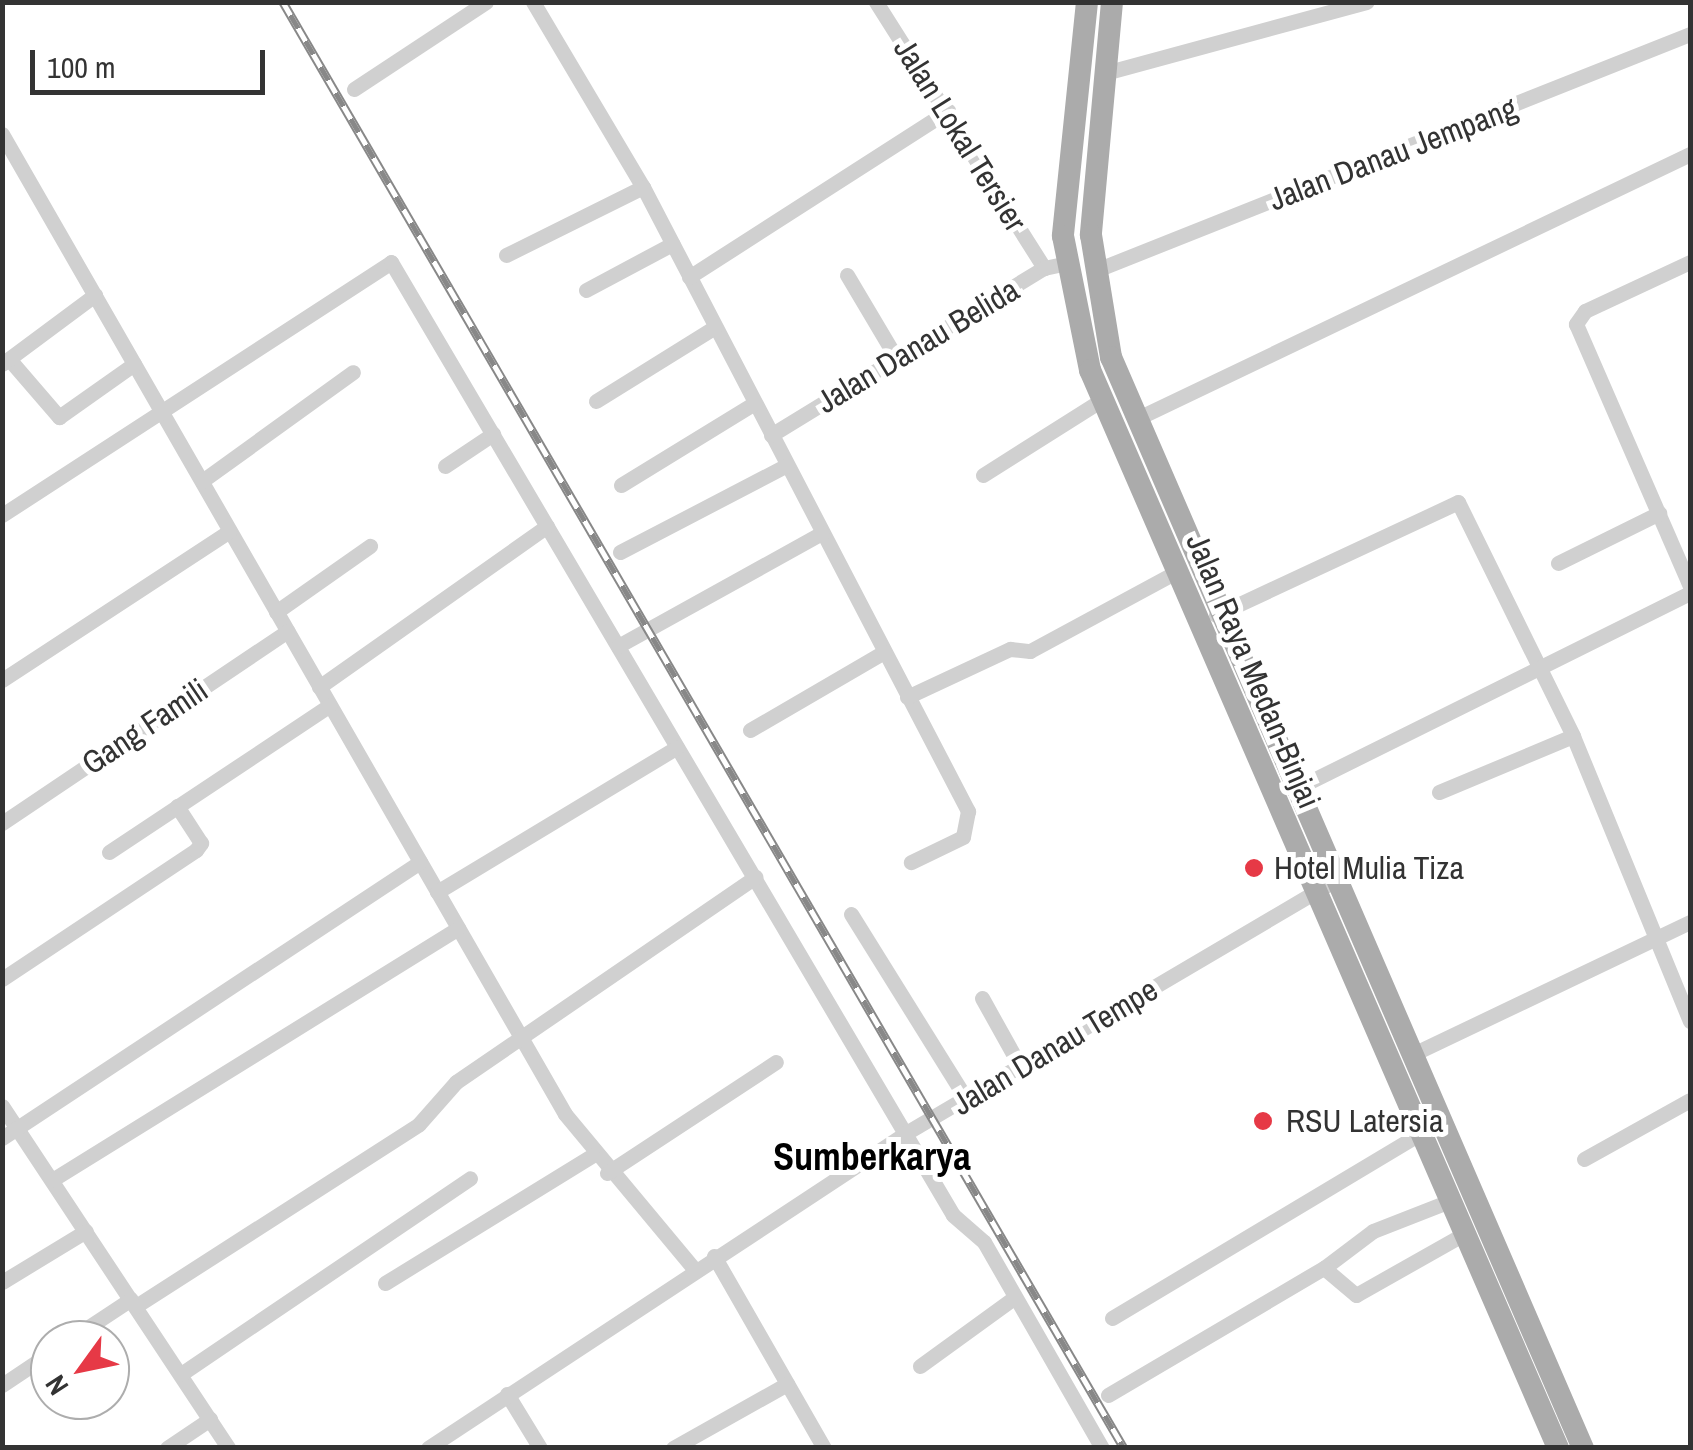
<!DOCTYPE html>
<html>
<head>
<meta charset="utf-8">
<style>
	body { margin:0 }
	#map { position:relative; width:1693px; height:1450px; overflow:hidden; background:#fff; font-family:"Archivo Narrow",sans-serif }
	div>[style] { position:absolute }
	.street>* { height:15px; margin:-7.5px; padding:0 7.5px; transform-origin:7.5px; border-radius:7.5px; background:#d0d0d0 }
	.primary>* { height:22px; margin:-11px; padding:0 11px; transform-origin:11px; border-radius:11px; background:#ababab }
	.rail>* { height:9px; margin-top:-4.5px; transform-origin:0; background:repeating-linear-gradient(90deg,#fff 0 15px,#888 0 30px); box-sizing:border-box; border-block:2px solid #888 }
	.dots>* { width:28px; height:28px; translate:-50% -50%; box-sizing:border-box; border:5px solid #fff; border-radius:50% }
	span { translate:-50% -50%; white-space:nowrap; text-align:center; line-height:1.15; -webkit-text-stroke:10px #fff; paint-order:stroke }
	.street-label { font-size:32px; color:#333 }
	.poi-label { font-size:32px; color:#333 }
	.left { translate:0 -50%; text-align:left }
	.quarter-label { font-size:38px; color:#000; font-weight:700 }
	.frame { position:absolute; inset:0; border:5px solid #333; pointer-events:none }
	.north { position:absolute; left:30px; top:1320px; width:100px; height:100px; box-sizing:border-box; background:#fff; border:2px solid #adadad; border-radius:50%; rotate:237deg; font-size:28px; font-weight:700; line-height:40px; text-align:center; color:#333 }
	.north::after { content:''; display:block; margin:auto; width:35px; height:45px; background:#e63946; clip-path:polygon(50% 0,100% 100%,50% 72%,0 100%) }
	.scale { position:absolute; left:30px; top:50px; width:235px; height:45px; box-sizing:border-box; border:5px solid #333; border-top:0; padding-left:12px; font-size:30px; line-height:35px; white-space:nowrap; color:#333; -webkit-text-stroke:8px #fff; paint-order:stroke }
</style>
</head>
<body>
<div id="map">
	<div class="street">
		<i style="left:533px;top:2px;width:215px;rotate:59.3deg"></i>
		<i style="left:643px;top:187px;width:704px;rotate:62.49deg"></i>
		<i style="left:968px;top:811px;width:26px;rotate:101deg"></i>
		<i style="left:963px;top:837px;width:58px;rotate:154.3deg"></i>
		<i style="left:876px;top:2px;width:315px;rotate:57.7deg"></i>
		<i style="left:1105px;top:73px;width:271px;rotate:-15.2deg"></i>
		<i style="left:354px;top:89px;width:158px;rotate:-33.4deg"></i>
		<i style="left:2px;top:134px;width:1130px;rotate:60.12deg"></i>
		<i style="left:565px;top:1114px;width:202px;rotate:50.2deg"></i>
		<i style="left:506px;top:255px;width:153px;rotate:-26.4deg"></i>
		<i style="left:1690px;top:262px;width:116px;rotate:155deg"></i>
		<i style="left:1585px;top:311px;width:16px;rotate:125deg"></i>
		<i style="left:1576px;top:324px;width:286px;rotate:66.5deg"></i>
		<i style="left:1094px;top:271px;width:641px;rotate:-21.69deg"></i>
		<i style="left:847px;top:275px;width:100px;rotate:59.3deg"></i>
		<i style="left:689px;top:277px;width:308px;rotate:-32.7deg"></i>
		<i style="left:586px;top:290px;width:98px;rotate:-28.1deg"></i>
		<i style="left:9px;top:359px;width:77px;rotate:49.2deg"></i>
		<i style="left:59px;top:417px;width:92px;rotate:-35.2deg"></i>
		<i style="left:2px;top:364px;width:116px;rotate:-36.6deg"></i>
		<i style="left:596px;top:401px;width:140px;rotate:-31.9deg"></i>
		<i style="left:1136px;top:419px;width:614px;rotate:-25.56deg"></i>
		<i style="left:771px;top:435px;width:320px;rotate:-31.5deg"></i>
		<i style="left:1044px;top:268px;width:24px;rotate:-12deg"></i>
		<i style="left:445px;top:466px;width:58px;rotate:-33.7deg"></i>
		<i style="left:983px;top:475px;width:142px;rotate:-32.3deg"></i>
		<i style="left:202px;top:481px;width:186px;rotate:-35.8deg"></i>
		<i style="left:621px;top:485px;width:157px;rotate:-31.5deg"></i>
		<i style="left:2px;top:515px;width:464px;rotate:-33deg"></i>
		<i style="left:391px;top:262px;width:1106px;rotate:59.47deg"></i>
		<i style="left:953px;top:1215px;width:41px;rotate:41.1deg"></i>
		<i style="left:984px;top:1242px;width:237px;rotate:60.2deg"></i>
		<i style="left:620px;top:552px;width:188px;rotate:-27.5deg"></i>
		<i style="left:1558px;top:563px;width:113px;rotate:-26.3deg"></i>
		<i style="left:276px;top:612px;width:115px;rotate:-35.1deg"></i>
		<i style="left:1216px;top:615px;width:267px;rotate:-25deg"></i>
		<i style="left:1458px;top:502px;width:261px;rotate:63.8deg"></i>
		<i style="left:1573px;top:736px;width:308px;rotate:67.7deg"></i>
		<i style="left:618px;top:646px;width:233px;rotate:-29deg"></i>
		<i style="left:2px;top:680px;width:272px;rotate:-33.2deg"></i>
		<i style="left:319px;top:687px;width:279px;rotate:-35.2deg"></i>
		<i style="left:907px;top:697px;width:114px;rotate:-25deg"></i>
		<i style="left:1010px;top:649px;width:20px;rotate:6deg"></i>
		<i style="left:1030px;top:651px;width:164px;rotate:-28.4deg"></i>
		<i style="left:750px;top:730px;width:155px;rotate:-30.2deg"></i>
		<i style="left:1293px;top:790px;width:443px;rotate:-26.4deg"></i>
		<i style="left:1439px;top:792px;width:145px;rotate:-22.7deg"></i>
		<i style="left:2px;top:823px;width:344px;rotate:-33.9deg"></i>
		<i style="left:109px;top:852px;width:265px;rotate:-33.6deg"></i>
		<i style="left:437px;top:892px;width:280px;rotate:-31.1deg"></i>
		<i style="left:851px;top:914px;width:218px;rotate:58.1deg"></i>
		<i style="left:2px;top:979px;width:233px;rotate:-33.6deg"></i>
		<i style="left:196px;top:850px;width:9px;rotate:-54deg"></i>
		<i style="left:201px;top:843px;width:44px;rotate:-123deg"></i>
		<i style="left:982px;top:998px;width:80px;rotate:60.9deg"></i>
		<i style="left:1411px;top:1055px;width:309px;rotate:-25.5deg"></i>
		<i style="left:2px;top:1106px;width:410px;rotate:56.5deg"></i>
		<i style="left:2px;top:1138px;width:501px;rotate:-33.44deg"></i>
		<i style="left:1584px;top:1159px;width:121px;rotate:-29.1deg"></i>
		<i style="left:607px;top:1173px;width:202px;rotate:-33.3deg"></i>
		<i style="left:52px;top:1180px;width:478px;rotate:-31.8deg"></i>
		<i style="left:714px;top:1256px;width:221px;rotate:60.2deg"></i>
		<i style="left:1324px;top:1268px;width:61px;rotate:-37.1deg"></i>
		<i style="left:1373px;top:1231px;width:83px;rotate:-21.3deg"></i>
		<i style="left:2px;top:1282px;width:98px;rotate:-31.3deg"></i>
		<i style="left:385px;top:1283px;width:244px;rotate:-31.6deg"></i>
		<i style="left:136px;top:1306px;width:336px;rotate:-32.7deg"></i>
		<i style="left:419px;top:1124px;width:56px;rotate:-48.6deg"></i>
		<i style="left:456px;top:1082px;width:363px;rotate:-34.4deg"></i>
		<i style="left:1112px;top:1318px;width:359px;rotate:-30.9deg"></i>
		<i style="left:69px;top:1340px;width:74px;rotate:-33.5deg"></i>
		<i style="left:920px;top:1366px;width:117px;rotate:-36deg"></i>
		<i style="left:181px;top:1374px;width:349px;rotate:-34.1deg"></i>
		<i style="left:2px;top:1385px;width:58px;rotate:-33.7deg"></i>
		<i style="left:507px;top:1394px;width:63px;rotate:58.6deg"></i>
		<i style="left:1108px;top:1395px;width:251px;rotate:-30.5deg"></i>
		<i style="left:1324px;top:1268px;width:42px;rotate:40.2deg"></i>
		<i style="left:1356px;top:1295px;width:124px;rotate:-29.5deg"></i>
		<i style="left:167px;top:1448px;width:52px;rotate:-34deg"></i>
		<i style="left:428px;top:1448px;width:572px;rotate:-33.38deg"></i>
		<i style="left:906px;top:1133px;width:496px;rotate:-30.5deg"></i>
		<i style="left:673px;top:1448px;width:131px;rotate:-29.3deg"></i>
	</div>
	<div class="primary">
		<i style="left:1087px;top:2px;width:235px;rotate:95.9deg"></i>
		<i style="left:1063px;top:236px;width:137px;rotate:78.6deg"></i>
		<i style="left:1090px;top:370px;width:1175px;rotate:66.53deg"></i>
		<i style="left:1112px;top:2px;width:234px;rotate:95.2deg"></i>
		<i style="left:1091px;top:235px;width:124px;rotate:80.7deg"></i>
		<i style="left:1111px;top:357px;width:1189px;rotate:66.61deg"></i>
	</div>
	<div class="rail">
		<i style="left:283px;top:2px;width:1673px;rotate:59.82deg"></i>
	</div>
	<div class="dots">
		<i style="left:1254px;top:868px;background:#e63946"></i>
		<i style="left:1263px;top:1121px;background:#e63946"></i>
	</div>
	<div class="street-label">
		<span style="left:960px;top:135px;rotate:58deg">Jalan Lokal Tersier</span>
		<span style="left:1393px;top:154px;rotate:-21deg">Jalan Danau Jempang</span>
		<span style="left:918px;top:346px;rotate:-31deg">Jalan Danau Belida</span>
		<span style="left:1253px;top:671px;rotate:67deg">Jalan Raya Medan-Binjai</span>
		<span style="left:145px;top:727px;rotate:-34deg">Gang Famili</span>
		<span style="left:1055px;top:1047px;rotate:-31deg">Jalan Danau Tempe</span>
	</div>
	<div class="poi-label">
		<span class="left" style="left:1274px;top:868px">Hotel Mulia Tiza</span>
		<span class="left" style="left:1286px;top:1121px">RSU Latersia</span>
	</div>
	<div class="quarter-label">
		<span style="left:872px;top:1157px">Sumberkarya</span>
	</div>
	<div class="frame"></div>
	<div class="north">N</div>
	<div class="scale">100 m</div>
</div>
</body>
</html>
